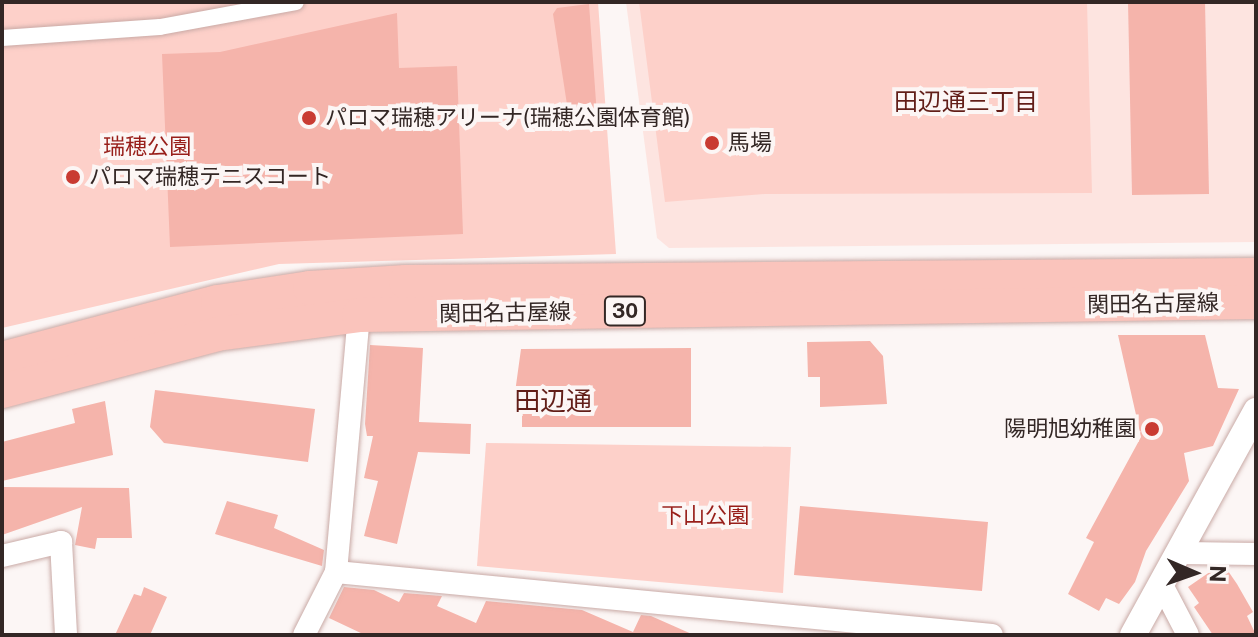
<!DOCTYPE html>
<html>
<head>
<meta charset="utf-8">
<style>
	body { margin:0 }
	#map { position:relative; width:1258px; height:637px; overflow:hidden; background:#fcf6f5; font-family:"Public Sans","Noto Sans JP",sans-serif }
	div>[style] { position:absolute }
	.built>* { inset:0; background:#fde4e0 }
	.green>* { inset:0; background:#fdd0c9 }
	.building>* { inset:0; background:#f5b4ab }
	.roads { filter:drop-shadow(0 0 2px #c9aaa6) drop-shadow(0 0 2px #c9aaa6) }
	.pedestrian>* { height:16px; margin:-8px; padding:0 8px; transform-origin:8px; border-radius:8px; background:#fff }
	.minor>* { height:22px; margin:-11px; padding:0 11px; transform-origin:11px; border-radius:11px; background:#fff }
	.tertiary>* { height:26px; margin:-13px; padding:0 13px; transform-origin:13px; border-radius:13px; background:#fff }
	.primary>* { height:34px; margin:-17px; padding:0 17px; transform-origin:17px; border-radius:17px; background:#fac4bc }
	.dots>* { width:22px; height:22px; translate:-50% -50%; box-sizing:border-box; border:4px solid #fcf6f5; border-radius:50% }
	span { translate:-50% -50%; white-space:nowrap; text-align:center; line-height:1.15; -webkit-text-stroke:8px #fcf6f5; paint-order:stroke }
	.shield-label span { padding:2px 6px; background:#fcf6f5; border:2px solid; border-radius:6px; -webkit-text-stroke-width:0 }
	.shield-label { font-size:20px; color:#332725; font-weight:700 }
	.poi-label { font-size:22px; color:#332725 }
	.left { translate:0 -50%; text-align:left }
	.right { translate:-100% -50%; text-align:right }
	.park-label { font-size:22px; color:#981e19 }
	.street-label { font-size:22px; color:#332725 }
	.neighbourhood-label { font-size:24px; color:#621e18 }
	.quarter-label { font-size:26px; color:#621e18 }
	.frame { position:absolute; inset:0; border:4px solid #332725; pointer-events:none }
	.north { position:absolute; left:1154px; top:533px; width:80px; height:80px; -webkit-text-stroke:6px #fcf6f5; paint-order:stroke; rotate:92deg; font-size:22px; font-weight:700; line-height:32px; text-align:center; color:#332725 }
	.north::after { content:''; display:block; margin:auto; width:28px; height:36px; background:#332725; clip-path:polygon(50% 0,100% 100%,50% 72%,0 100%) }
</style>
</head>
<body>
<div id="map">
	<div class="built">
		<i style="clip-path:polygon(626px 2px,1256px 2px,1256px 242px,669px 248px,657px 238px)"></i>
	</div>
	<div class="green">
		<i style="clip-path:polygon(598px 2px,616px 254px,279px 264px,2px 328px,2px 3px)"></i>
		<i style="clip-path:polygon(639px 2px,1087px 2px,1092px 193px,765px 194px,665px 202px)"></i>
		<i style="clip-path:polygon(486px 443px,791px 447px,783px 593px,477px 566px)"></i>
	</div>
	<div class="building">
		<i style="clip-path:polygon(1128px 2px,1205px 2px,1209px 194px,1132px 195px)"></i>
		<i style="clip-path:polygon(589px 4px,597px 116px,570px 124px,553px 14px,557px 8px)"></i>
		<i style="clip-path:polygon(397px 13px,399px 68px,457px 66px,463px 234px,170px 247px,162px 54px,220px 52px)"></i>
		<i style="clip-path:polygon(1118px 335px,1205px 335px,1218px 388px,1239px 389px,1213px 446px,1184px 453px,1189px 481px,1146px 551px,1135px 582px,1119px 604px,1106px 598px,1099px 611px,1068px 594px,1094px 542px,1086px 538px,1141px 437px)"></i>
		<i style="clip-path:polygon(870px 341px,883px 356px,887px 404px,820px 407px,820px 377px,808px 377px,807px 342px)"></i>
		<i style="clip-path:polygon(370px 345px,423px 348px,419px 422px,471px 424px,470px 454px,418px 452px,397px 544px,364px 536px,378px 481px,364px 478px,373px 436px,367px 436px,365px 424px)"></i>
		<i style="clip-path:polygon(691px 348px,691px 427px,522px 427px,522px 407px,513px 407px,521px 349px)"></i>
		<i style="clip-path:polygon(155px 390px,315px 409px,308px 462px,164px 443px,150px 427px)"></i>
		<i style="clip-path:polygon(105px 401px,113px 455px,2px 481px,2px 442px,75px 423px,72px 409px)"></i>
		<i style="clip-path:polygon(2px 487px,129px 488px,132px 538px,97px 538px,95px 549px,75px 545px,82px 507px,2px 535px)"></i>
		<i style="clip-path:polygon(227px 501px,278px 515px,274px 528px,324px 550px,322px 566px,215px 534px)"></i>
		<i style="clip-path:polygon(800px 506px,988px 522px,982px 591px,794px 575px)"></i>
		<i style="clip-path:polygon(1217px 567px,1226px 568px,1237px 584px,1253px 612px,1247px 616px,1256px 635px,1213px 635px,1194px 607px,1199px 603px,1188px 587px)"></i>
		<i style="clip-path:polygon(144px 587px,167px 597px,150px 635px,115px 635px,134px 594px,141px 596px)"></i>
		<i style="clip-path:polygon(344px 587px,374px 590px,399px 602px,404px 593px,442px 596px,437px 606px,476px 623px,486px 601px,582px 610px,633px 632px,641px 615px,651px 616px,694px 635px,365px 635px,329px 618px)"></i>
	</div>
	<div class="roads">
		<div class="pedestrian">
			<i style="left:2px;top:38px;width:158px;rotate:-4deg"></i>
			<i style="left:160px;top:27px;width:138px;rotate:-10.4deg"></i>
		</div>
		<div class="minor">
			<i style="left:1182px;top:553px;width:74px;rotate:0.8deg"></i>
			<i style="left:2px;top:556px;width:61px;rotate:-13.3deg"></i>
			<i style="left:61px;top:542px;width:93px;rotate:86.9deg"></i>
			<i style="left:336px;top:572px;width:659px;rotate:5.49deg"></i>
			<i style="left:1162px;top:585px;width:56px;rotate:62.5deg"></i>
			<i style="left:304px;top:635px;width:71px;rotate:-63.1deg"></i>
			<i style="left:336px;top:572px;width:258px;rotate:-84.9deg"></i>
		</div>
		<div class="tertiary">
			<i style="left:1133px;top:635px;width:256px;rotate:-61.2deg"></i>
		</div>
		<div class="primary">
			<i style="left:2px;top:359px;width:223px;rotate:-14.8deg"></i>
			<i style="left:218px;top:302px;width:93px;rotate:-8.7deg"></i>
			<i style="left:310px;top:288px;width:96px;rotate:-3.6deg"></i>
			<i style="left:406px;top:282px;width:850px;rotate:-0.47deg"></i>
			<i style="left:2px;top:391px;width:222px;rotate:-14.8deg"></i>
			<i style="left:217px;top:334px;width:143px;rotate:-7.6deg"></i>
			<i style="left:359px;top:315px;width:897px;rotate:-0.83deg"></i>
		</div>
	</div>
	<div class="dots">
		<i style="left:309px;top:118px;background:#c93b32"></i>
		<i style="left:712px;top:143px;background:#c93b32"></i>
		<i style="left:73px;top:177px;background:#c93b32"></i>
		<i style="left:1152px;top:429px;background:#c93b32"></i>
	</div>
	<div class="shield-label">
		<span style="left:625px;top:311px">30</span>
	</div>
	<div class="poi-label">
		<span class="left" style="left:325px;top:118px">パロマ瑞穂アリーナ(瑞穂公園体育館)</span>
		<span class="left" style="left:728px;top:143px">馬場</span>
		<span class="left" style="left:89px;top:177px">パロマ瑞穂テニスコート</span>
		<span class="right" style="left:1136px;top:429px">陽明旭幼稚園</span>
	</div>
	<div class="park-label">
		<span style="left:147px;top:147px">瑞穂公園</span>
		<span style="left:705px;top:516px">下山公園</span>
	</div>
	<div class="street-label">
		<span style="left:1153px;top:304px;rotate:-1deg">関田名古屋線</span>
		<span style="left:505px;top:313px;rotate:-1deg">関田名古屋線</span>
	</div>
	<div class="neighbourhood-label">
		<span style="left:966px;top:102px">田辺通三丁目</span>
	</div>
	<div class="quarter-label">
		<span style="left:553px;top:401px">田辺通</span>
	</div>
	<div class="frame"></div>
	<div class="north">N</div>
</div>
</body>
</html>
